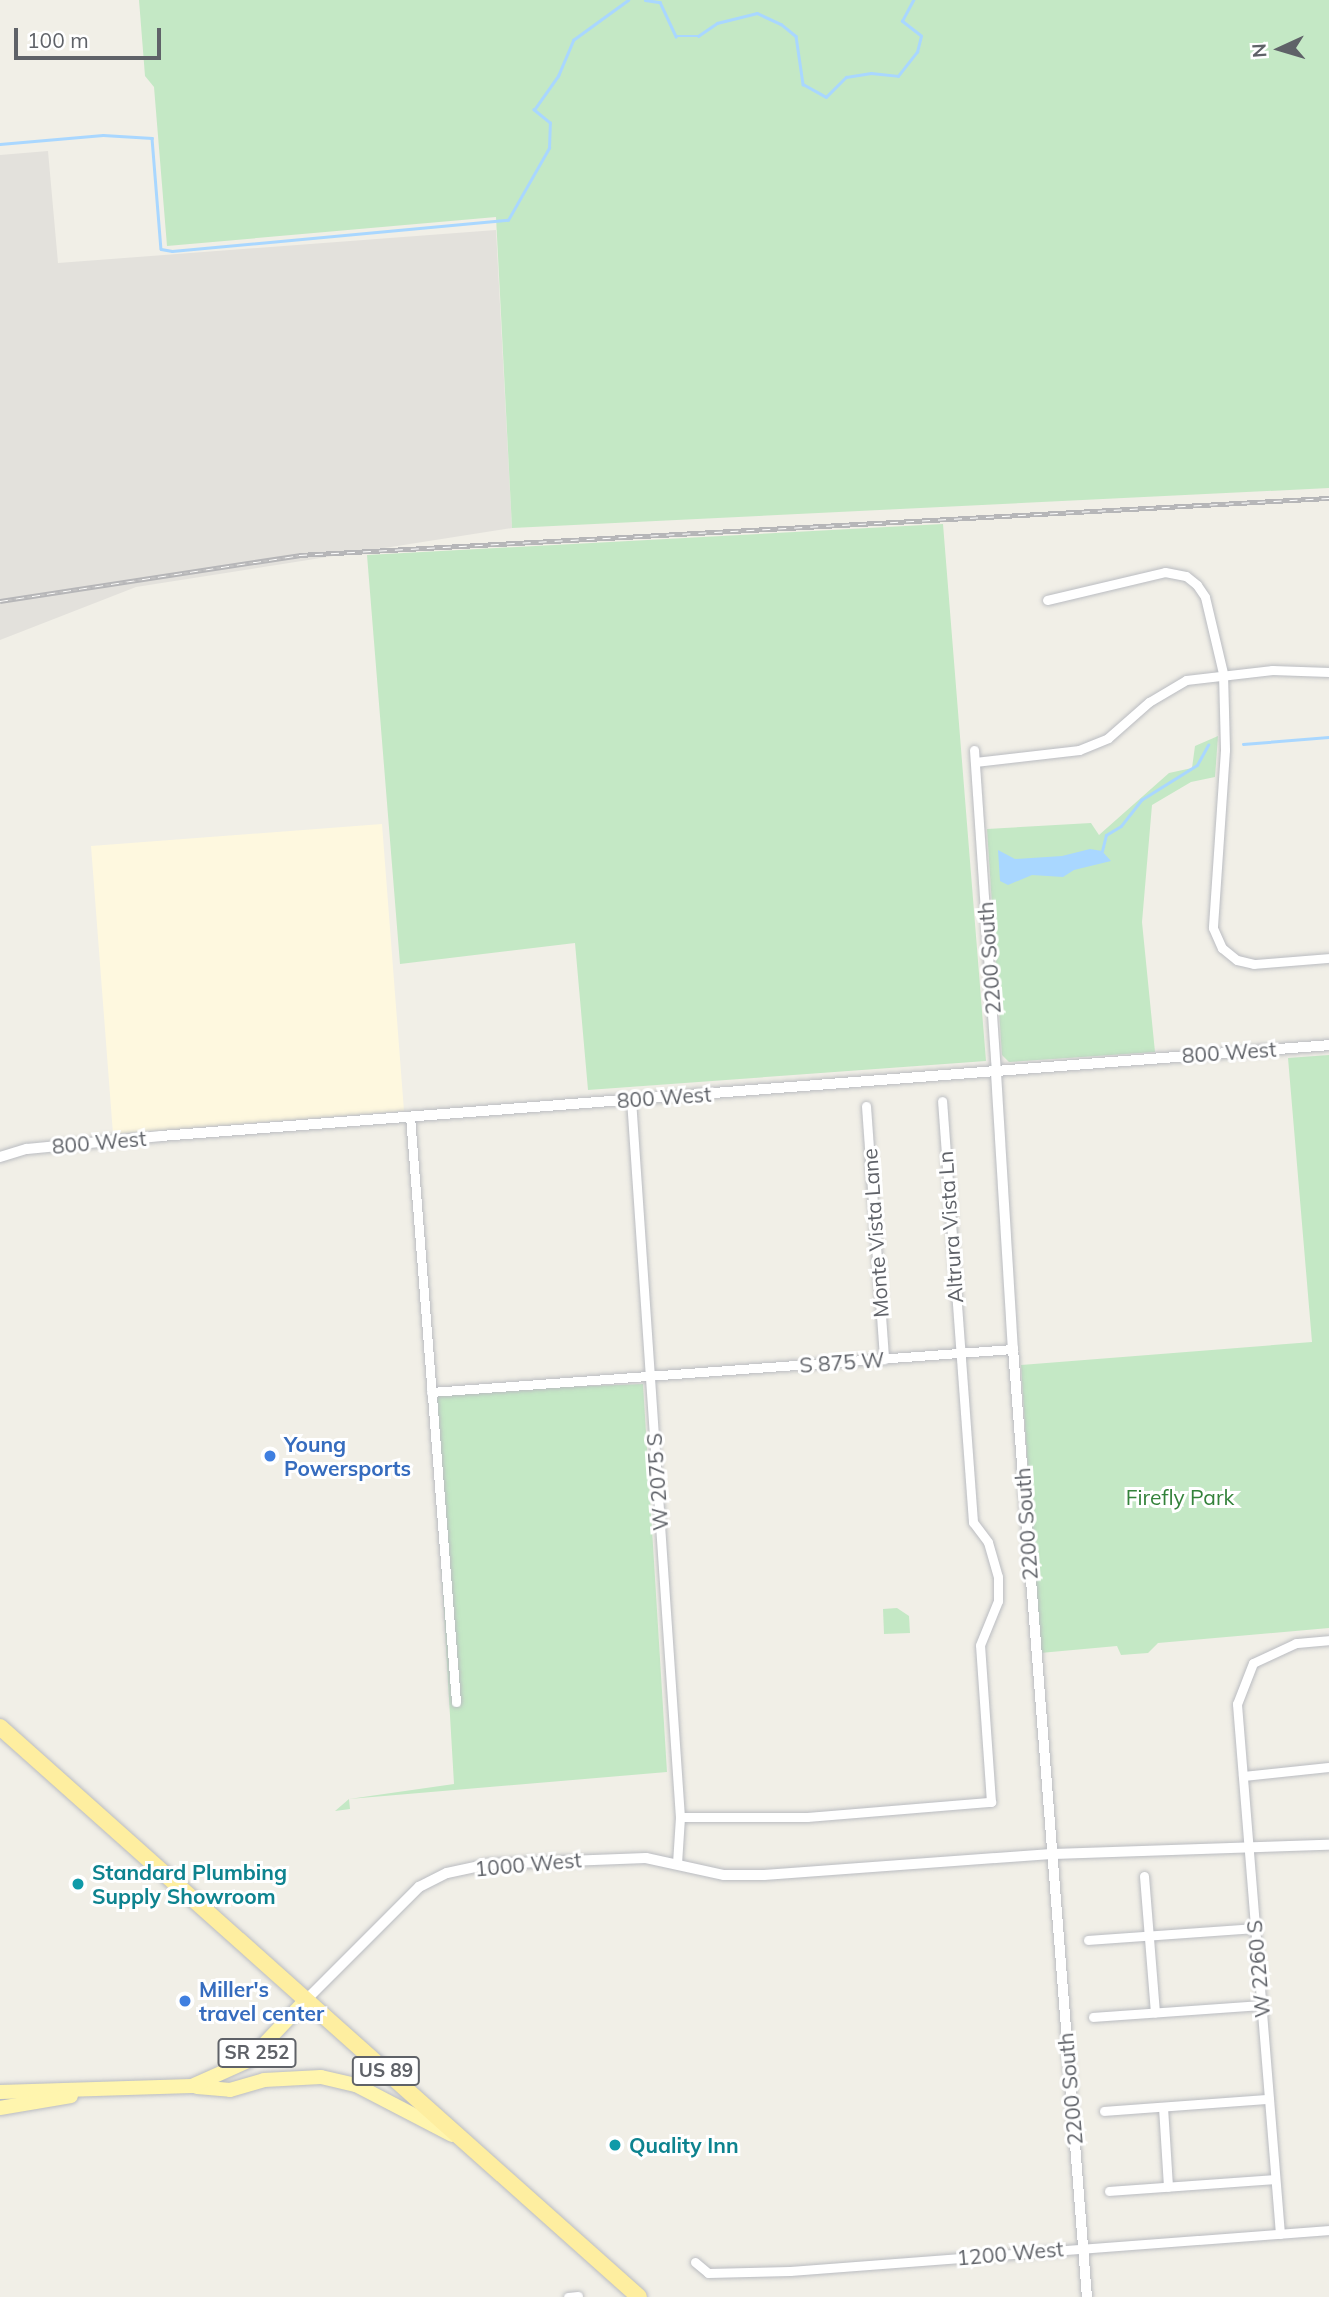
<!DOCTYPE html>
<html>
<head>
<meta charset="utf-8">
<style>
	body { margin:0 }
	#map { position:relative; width:1329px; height:2297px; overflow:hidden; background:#f1efe7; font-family:Mulish,sans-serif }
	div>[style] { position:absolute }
	.commercial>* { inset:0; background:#fef8df }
	.industrial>* { inset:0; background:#e3e1dc }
	.green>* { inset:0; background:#c4e8c5 }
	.water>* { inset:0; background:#a9d7ff }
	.stream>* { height:2.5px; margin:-1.25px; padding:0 1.25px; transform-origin:1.25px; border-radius:1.25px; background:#a9d7ff }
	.roads { filter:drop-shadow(0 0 2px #babcc1) drop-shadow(0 0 2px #babcc1) }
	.minor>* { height:9px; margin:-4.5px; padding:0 4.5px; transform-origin:4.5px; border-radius:4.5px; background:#fff }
	.tertiary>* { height:10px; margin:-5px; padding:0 5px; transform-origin:5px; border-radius:5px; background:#fff }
	.primary>* { height:14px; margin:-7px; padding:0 7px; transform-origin:7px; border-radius:7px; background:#fff5ae }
	.trunk>* { height:16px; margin:-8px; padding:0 8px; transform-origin:8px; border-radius:8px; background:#feeea0 }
	.rail>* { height:5px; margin-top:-2.5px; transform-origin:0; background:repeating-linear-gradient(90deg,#fff 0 8px,#b6b6b8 0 16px); box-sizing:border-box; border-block:2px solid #b6b6b8 }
	.dots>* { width:19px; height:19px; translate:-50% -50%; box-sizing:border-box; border:4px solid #fff; border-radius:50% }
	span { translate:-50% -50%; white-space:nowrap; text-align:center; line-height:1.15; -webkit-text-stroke:6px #fff; paint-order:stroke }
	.shield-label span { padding:2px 5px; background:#fff; border:2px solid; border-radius:5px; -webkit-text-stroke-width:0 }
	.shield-label { font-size:19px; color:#5f6268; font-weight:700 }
	.street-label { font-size:21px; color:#5f6268 }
	.shop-label { font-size:21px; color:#366cbe; font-weight:700 }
	.left { translate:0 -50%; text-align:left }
	.park-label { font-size:21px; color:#33823a }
	.culture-label { font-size:21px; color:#0d838f; font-weight:700 }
	.north { position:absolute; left:1245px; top:14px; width:70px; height:70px; -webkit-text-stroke:5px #fff; paint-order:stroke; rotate:266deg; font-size:19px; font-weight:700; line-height:28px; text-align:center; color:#5f6268 }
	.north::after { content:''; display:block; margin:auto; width:24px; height:32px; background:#5f6268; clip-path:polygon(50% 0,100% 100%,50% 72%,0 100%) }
	.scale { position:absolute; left:14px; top:28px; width:147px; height:32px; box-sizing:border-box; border:4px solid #5f6268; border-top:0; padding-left:9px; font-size:21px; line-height:24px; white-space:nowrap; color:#5f6268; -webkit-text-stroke:5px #fff; paint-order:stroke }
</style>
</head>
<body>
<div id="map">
	<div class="commercial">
		<i style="clip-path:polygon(382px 824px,404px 1111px,113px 1134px,91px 846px)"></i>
	</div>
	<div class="industrial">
		<i style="clip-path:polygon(48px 151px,58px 263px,496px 230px,512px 528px,136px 587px,0 640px,0 155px)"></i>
	</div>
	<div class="green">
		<i style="clip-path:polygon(139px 0,1329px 0,1329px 488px,512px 528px,496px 217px,167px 246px,154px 87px,145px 76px)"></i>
		<i style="clip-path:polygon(943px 524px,986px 1061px,588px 1090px,575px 943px,400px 964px,367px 555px)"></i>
		<i style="clip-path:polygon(1218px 736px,1215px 777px,1191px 782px,1152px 805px,1142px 922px,1155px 1052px,1009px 1062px,1002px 1055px,987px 829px,1091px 823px,1099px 835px,1169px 773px,1192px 768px,1195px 746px)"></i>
		<i style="clip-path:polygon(1329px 1055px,1329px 1628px,1158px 1643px,1148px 1653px,1121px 1655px,1117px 1646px,1040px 1653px,1021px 1365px,1312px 1342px,1288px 1058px)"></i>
		<i style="clip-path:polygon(643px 1384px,667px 1772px,349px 1799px,350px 1809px,335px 1811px,349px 1799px,454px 1784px,431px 1392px)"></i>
		<i style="clip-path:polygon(897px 1608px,909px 1616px,910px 1633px,884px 1634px,883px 1609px)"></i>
	</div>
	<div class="water">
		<i style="clip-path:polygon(1090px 849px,1102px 851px,1111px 861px,1074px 870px,1063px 877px,1032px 875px,1008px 885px,1000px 881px,998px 850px,1015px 859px,1062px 856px)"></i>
	</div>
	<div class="stream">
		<i style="left:645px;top:0;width:15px;rotate:8deg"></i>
		<i style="left:660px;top:2px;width:38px;rotate:65deg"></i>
		<i style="left:676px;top:36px;width:22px"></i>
		<i style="left:698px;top:36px;width:23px;rotate:-34deg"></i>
		<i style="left:717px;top:23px;width:41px;rotate:-14deg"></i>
		<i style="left:757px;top:13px;width:26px;rotate:25deg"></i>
		<i style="left:781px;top:24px;width:19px;rotate:39deg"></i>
		<i style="left:796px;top:36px;width:49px;rotate:81.7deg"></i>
		<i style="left:803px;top:84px;width:26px;rotate:29deg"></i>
		<i style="left:826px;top:97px;width:28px;rotate:-45deg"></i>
		<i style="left:846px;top:77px;width:25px;rotate:-9deg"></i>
		<i style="left:871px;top:73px;width:27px;rotate:6deg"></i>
		<i style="left:898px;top:76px;width:31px;rotate:-52deg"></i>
		<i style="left:917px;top:52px;width:16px;rotate:-76deg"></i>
		<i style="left:921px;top:36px;width:24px;rotate:-142deg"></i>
		<i style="left:902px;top:21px;width:24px;rotate:-62deg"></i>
		<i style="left:0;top:144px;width:103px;rotate:-5deg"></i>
		<i style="left:103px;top:135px;width:49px;rotate:3.5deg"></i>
		<i style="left:152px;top:138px;width:111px;rotate:85.4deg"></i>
		<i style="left:161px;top:249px;width:11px;rotate:10deg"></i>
		<i style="left:172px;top:251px;width:337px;rotate:-5.3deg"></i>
		<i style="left:508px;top:220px;width:83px;rotate:-60.3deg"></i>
		<i style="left:549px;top:148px;width:25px;rotate:-88deg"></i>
		<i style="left:550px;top:123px;width:21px;rotate:-141deg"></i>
		<i style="left:534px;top:110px;width:42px;rotate:-54.8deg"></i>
		<i style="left:558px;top:76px;width:39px;rotate:-67deg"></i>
		<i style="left:573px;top:40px;width:68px;rotate:-36deg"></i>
		<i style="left:1243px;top:744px;width:86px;rotate:-4.7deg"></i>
		<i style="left:1102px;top:851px;width:16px;rotate:-76deg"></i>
		<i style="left:1106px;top:835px;width:17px;rotate:-31deg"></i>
		<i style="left:1121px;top:826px;width:33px;rotate:-52deg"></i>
		<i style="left:1141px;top:800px;width:66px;rotate:-32deg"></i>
		<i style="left:1197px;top:765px;width:23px;rotate:-61deg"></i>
	</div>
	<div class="roads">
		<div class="minor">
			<i style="left:1047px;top:600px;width:121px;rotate:-13.3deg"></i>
			<i style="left:1165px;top:572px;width:21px;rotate:11deg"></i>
			<i style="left:1186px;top:576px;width:14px;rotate:39deg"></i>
			<i style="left:1197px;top:585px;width:14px;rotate:56deg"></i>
			<i style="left:1205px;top:597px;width:78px;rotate:76.7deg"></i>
			<i style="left:1223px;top:673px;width:77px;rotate:88.5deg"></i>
			<i style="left:1225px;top:750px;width:178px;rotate:93.9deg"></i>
			<i style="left:1213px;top:928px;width:22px;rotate:66deg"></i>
			<i style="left:1222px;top:948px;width:19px;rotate:39deg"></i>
			<i style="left:1237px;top:960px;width:17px;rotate:13deg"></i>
			<i style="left:1254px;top:964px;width:75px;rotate:-4.6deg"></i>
			<i style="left:974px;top:750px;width:324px;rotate:86.1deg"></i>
			<i style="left:975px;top:762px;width:105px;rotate:-6.6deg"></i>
			<i style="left:1079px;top:750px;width:31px;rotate:-22deg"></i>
			<i style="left:1108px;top:738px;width:55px;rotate:-41.3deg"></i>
			<i style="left:1149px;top:702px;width:43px;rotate:-30.7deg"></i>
			<i style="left:1186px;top:680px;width:87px;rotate:-6.6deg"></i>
			<i style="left:1272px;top:670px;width:57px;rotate:2deg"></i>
			<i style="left:631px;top:1099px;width:720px;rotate:86.1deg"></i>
			<i style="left:680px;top:1817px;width:47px;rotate:93.7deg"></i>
			<i style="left:866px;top:1106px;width:254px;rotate:85.9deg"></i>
			<i style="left:410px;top:1116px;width:588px;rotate:85.51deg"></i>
			<i style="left:431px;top:1392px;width:584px;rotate:-4.23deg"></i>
			<i style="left:1243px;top:1776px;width:86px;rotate:-6deg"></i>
			<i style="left:680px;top:1817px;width:127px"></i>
			<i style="left:807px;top:1817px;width:185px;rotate:-4.7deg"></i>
			<i style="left:991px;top:1802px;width:157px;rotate:-94deg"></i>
			<i style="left:980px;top:1645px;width:48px;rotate:-67.8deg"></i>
			<i style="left:998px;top:1601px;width:24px;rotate:-90deg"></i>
			<i style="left:998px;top:1577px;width:36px;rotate:-106deg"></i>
			<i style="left:988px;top:1542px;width:25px;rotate:-127deg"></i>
			<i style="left:973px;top:1522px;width:422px;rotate:-94.2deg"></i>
			<i style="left:1144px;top:1876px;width:137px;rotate:85.4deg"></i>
			<i style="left:1088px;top:1940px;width:167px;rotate:-4.1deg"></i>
			<i style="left:1093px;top:2017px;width:168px;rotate:-4.1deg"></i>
			<i style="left:1163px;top:2107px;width:80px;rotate:86.4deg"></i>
			<i style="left:1104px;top:2111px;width:165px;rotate:-4.2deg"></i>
			<i style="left:1109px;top:2191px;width:166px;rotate:-4.1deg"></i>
			<i style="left:1280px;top:2234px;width:532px;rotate:-94.64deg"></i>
			<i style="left:1237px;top:1704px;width:44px;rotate:-68.7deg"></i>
			<i style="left:1253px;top:1663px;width:47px;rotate:-24.9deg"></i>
			<i style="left:1296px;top:1643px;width:33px;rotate:-5deg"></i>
			<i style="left:695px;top:2262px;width:17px;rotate:40deg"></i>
			<i style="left:708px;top:2273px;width:82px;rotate:-1.4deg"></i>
			<i style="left:790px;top:2271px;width:541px;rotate:-4.35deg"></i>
			<i style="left:568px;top:2297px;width:10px;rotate:-6deg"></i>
		</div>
		<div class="tertiary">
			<i style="left:996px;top:1073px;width:277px;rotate:86.5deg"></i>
			<i style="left:1013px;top:1349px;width:951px;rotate:85.54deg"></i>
			<i style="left:0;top:1157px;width:28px;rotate:-17deg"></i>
			<i style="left:27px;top:1149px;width:135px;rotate:-5.5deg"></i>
			<i style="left:161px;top:1136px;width:1172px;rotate:-4.45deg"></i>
			<i style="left:306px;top:2000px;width:160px;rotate:-45deg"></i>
			<i style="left:419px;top:1887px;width:31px;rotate:-27deg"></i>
			<i style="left:447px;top:1873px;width:43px;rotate:-12.1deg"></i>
			<i style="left:489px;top:1864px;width:157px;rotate:-2.2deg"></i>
			<i style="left:646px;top:1858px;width:80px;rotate:12.3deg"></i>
			<i style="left:724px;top:1875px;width:40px"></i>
			<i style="left:764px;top:1875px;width:288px;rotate:-4.2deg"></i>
			<i style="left:1051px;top:1854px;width:278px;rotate:-1.9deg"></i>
		</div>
		<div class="primary">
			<i style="left:197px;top:2087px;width:33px;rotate:5deg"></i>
			<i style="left:230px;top:2090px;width:35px;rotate:-16deg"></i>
			<i style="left:264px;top:2080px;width:57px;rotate:-3deg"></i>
			<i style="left:321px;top:2077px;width:36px;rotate:13deg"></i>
			<i style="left:356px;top:2085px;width:108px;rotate:27.5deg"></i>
			<i style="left:0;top:2092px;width:192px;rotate:-1.8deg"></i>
			<i style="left:192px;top:2086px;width:61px;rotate:-24.1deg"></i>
			<i style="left:248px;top:2061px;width:84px;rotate:-46.4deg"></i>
			<i style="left:0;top:2108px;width:72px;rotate:-9.6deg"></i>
		</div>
		<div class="trunk">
			<i style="left:0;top:1727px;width:856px;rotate:41.73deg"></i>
		</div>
	</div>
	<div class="rail">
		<i style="left:0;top:601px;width:303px;rotate:-8.7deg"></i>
		<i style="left:299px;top:555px;width:1032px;rotate:-3.17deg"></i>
	</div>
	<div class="dots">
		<i style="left:270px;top:1456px;background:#3f7fe0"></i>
		<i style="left:78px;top:1884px;background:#0f9aa8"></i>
		<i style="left:185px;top:2001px;background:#3f7fe0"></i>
		<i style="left:615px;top:2145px;background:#0f9aa8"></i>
	</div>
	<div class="shield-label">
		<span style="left:257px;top:2053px">SR 252</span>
		<span style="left:386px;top:2071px">US 89</span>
	</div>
	<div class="street-label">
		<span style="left:989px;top:958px;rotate:-94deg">2200 South</span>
		<span style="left:1229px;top:1052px;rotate:-4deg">800 West</span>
		<span style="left:664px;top:1097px;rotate:-4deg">800 West</span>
		<span style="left:99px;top:1142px;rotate:-5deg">800 West</span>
		<span style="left:950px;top:1227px;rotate:-94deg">Altrura Vista Ln</span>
		<span style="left:875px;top:1233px;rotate:-94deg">Monte Vista Lane</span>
		<span style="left:842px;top:1362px;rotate:-4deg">S 875 W</span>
		<span style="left:657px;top:1482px;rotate:-94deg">W 2075 S</span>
		<span style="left:1026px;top:1524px;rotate:-94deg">2200 South</span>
		<span style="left:528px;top:1864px;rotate:-5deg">1000 West</span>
		<span style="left:1258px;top:1969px;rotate:-95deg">W 2260 S</span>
		<span style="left:1070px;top:2089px;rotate:-95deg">2200 South</span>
		<span style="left:1010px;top:2253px;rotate:-5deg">1200 West</span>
	</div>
	<div class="shop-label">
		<span class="left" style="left:284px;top:1456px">Young<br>Powersports</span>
		<span class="left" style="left:199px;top:2001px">Miller's<br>travel center</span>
	</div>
	<div class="park-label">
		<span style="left:1180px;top:1497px">Firefly Park</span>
	</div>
	<div class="culture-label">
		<span class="left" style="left:92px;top:1884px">Standard Plumbing<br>Supply Showroom</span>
		<span class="left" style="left:629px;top:2145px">Quality Inn</span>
	</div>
	<div class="north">N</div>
	<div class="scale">100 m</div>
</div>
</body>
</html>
